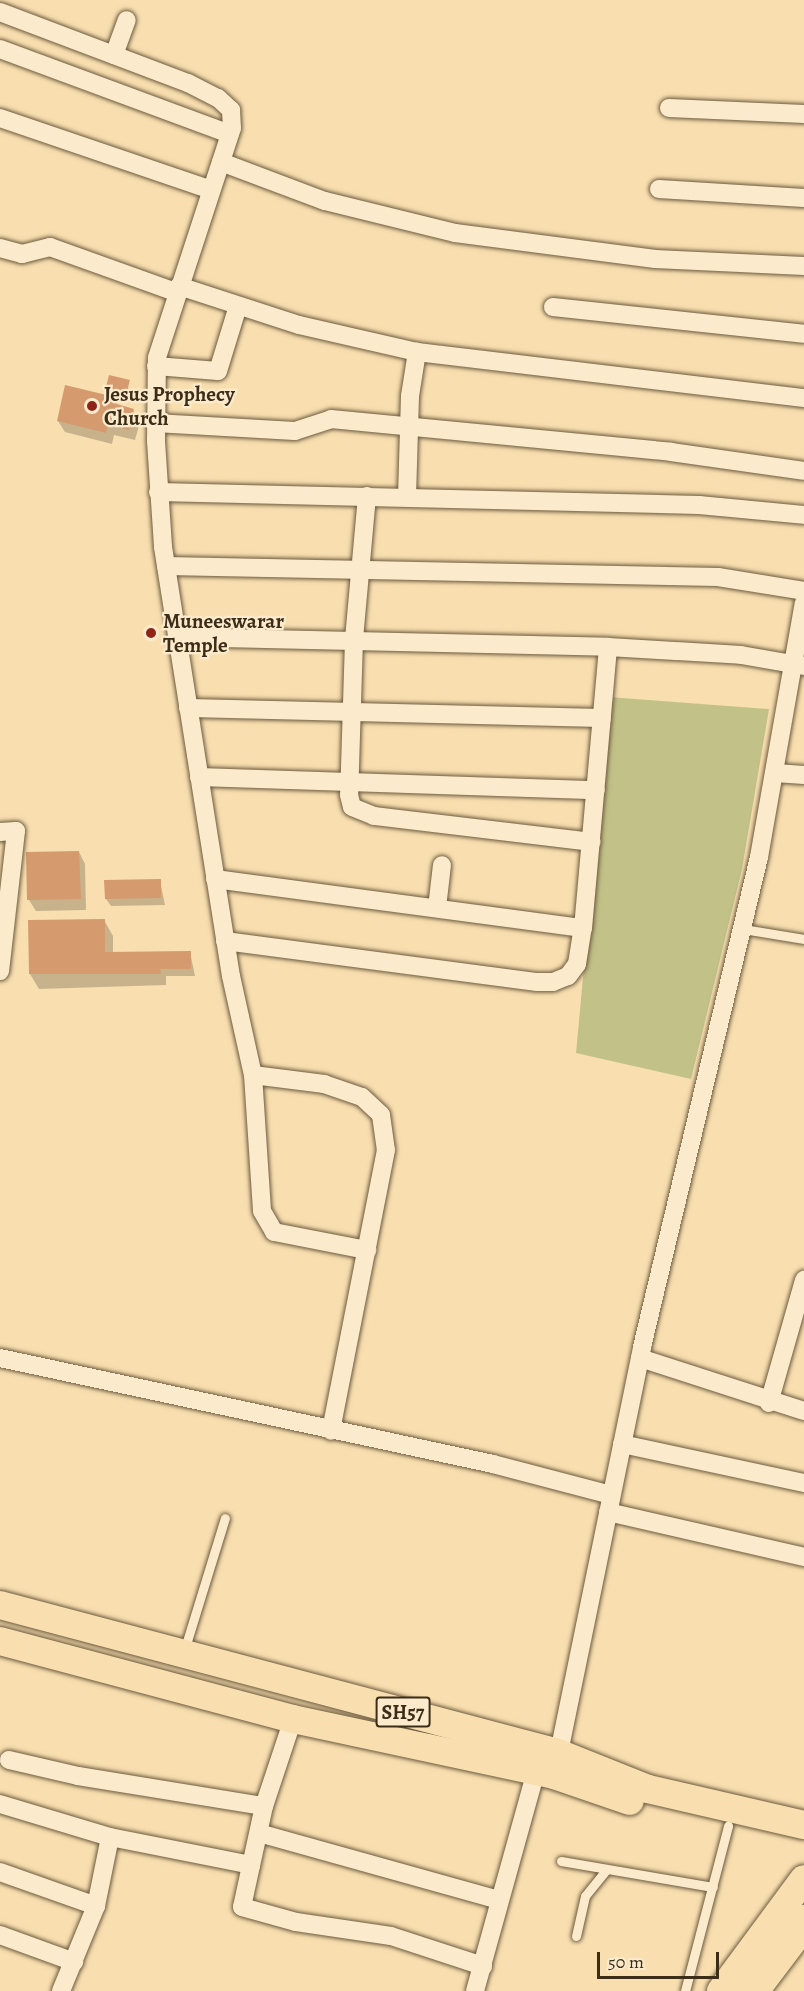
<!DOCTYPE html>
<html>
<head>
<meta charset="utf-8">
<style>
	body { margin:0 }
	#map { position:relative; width:804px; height:1991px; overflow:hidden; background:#f9dfb0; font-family:Alegreya,serif }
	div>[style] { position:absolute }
	.green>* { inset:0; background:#c2c188 }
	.shadow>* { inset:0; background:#0003 }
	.building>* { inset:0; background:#d59a6e }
	.roads { filter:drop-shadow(0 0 2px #6b5a3e) drop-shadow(0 0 2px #6b5a3e) }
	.lane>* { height:9px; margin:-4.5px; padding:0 4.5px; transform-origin:4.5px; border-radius:4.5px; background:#fbeacc }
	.street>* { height:18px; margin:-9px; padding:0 9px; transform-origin:9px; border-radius:9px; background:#fbeacc }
	.primary>* { height:28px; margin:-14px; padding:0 14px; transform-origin:14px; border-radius:14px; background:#f9dfb0 }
	.highway>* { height:33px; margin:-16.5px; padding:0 16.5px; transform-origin:16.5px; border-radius:16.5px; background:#f9dfb0 }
	.dots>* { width:16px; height:16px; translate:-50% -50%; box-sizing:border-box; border:3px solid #fbeacc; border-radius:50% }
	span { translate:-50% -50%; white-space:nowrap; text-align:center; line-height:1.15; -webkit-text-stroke:4.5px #fbeacc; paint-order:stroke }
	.shield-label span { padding:2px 4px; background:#fbeacc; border:2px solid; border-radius:4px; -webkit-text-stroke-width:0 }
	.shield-label { font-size:20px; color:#3c2d18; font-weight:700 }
	.poi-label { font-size:21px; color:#3c2d18; font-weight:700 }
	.left { translate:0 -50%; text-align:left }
	.scale { position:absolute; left:597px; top:1952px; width:122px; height:27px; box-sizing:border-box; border:3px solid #3c2d18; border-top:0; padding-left:8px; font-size:18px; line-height:21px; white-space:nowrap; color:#3c2d18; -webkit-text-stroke:4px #fbeacc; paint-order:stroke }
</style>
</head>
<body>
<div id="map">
	<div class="green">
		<i style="clip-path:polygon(609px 697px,769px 709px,742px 869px,691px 1079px,576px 1053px)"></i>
	</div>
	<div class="shadow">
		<i style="clip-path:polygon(129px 381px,127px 398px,107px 390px)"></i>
		<i style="clip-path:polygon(114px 398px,118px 406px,133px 410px,140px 422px,135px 440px,114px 435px,112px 444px,65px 432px,58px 421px)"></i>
		<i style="clip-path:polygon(79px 852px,85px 864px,86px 910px,36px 911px,29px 900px)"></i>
		<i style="clip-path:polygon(160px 881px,165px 905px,111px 906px,106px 899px)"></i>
		<i style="clip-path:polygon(104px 920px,113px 936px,113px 953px,190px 952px,195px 976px,166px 976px,166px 985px,39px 989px,30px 974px)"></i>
	</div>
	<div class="building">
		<i style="clip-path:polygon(109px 375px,130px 380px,125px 396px,105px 391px)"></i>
		<i style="clip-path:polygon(65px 385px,115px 397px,113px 403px,134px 409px,129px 430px,108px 424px,106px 433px,57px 421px)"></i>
		<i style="clip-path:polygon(79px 851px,81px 899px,27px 900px,26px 852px)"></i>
		<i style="clip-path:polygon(161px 879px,161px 898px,105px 899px,104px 880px)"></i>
		<i style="clip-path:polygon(105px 919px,105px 952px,191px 951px,191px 969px,160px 969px,161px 974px,29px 974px,28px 920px)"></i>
	</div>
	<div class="roads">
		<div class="lane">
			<i style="left:743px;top:929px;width:62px;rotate:9.3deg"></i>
			<i style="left:184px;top:1651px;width:139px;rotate:-72.9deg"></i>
			<i style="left:561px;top:1861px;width:154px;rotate:9.7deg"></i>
			<i style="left:576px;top:1936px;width:41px;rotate:-77.3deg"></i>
			<i style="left:585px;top:1896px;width:33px;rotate:-51deg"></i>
			<i style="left:685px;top:1991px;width:171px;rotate:-75.4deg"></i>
		</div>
		<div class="street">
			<i style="left:0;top:12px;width:201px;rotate:20.7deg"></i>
			<i style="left:188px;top:83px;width:34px;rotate:27deg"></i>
			<i style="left:218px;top:98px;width:18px;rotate:43deg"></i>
			<i style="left:231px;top:110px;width:18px;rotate:87deg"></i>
			<i style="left:232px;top:128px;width:242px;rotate:108.1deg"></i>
			<i style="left:157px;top:358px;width:83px;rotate:90.7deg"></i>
			<i style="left:156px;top:441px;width:106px;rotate:86.2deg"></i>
			<i style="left:163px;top:547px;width:434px;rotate:81deg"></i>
			<i style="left:231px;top:976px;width:101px;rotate:77.5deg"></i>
			<i style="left:253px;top:1075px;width:136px;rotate:86.2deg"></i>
			<i style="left:262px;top:1211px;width:24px;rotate:60deg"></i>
			<i style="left:274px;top:1232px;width:95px;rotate:11deg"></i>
			<i style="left:0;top:49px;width:245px;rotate:20.3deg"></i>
			<i style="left:114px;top:55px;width:37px;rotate:-70deg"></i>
			<i style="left:669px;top:108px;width:135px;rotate:2.5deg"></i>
			<i style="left:0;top:118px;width:223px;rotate:18.8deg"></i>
			<i style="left:221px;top:162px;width:111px;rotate:20.6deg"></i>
			<i style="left:325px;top:201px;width:134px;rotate:13.8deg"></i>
			<i style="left:455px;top:233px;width:202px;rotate:7.4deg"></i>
			<i style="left:655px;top:259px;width:149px;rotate:2.7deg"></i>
			<i style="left:659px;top:189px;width:145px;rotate:3.6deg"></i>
			<i style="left:0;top:248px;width:23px;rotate:15deg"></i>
			<i style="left:22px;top:254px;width:29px;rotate:-14deg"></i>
			<i style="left:50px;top:247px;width:134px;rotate:19.7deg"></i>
			<i style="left:179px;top:286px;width:126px;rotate:18deg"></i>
			<i style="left:299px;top:325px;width:121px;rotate:12.9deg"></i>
			<i style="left:417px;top:352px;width:390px;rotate:6.8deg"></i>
			<i style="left:553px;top:307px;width:252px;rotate:6.1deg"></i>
			<i style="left:156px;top:366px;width:62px;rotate:4.6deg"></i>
			<i style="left:218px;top:371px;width:68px;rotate:-72.9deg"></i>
			<i style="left:155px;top:423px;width:140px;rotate:3.3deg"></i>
			<i style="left:295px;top:431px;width:38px;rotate:-18deg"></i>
			<i style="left:331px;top:419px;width:342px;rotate:5.5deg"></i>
			<i style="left:671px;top:452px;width:134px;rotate:8.1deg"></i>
			<i style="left:158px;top:492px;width:541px;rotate:1.38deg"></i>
			<i style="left:699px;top:505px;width:105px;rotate:5.4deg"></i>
			<i style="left:367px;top:496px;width:145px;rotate:95.2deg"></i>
			<i style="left:354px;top:640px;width:155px;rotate:91.8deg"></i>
			<i style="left:349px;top:795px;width:12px;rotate:76deg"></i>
			<i style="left:352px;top:807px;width:24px;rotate:22deg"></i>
			<i style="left:374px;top:816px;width:219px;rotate:6.8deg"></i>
			<i style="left:407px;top:497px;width:101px;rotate:-88.3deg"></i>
			<i style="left:410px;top:396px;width:45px;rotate:-81deg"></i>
			<i style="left:166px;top:566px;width:552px;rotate:1.14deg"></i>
			<i style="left:718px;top:577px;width:87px;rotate:9.2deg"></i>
			<i style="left:177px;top:637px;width:431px;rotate:1.3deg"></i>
			<i style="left:608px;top:647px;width:133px;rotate:3.4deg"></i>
			<i style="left:741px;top:655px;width:64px;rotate:9.9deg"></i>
			<i style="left:188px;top:708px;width:414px;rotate:1.4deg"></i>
			<i style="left:775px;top:773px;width:29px;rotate:4deg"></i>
			<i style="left:199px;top:777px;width:397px;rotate:1.9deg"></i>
			<i style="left:0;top:832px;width:16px;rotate:-4deg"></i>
			<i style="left:16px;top:831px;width:141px;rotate:96.5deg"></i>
			<i style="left:215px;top:879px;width:371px;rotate:7.6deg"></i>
			<i style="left:437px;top:908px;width:43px;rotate:-83.4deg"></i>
			<i style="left:225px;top:941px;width:315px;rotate:7.5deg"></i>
			<i style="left:537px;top:982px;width:16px"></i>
			<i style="left:553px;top:982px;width:16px;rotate:-22deg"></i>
			<i style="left:568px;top:976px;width:15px;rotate:-53deg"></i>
			<i style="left:577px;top:964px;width:36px;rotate:-81deg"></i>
			<i style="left:583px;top:928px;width:282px;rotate:-84.9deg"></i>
			<i style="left:253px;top:1075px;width:72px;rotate:7.2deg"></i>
			<i style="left:324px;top:1084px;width:40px;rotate:18.9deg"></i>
			<i style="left:362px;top:1097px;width:26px;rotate:43deg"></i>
			<i style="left:381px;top:1115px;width:35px;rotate:82deg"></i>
			<i style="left:386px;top:1150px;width:286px;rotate:101.1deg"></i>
			<i style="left:0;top:1358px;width:504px;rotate:12.13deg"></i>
			<i style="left:493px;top:1464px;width:122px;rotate:14.7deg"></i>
			<i style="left:640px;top:1358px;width:172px;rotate:17.9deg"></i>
			<i style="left:769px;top:1403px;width:128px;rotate:-74.1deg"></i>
			<i style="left:622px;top:1444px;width:186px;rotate:12.1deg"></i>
			<i style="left:608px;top:1512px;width:201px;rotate:12.9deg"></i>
			<i style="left:293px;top:1719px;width:92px;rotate:108.4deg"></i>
			<i style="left:264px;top:1806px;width:103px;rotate:102.3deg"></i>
			<i style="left:242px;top:1907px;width:56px;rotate:15.5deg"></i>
			<i style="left:296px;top:1922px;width:96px;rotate:8.4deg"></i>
			<i style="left:391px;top:1936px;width:97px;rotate:18.1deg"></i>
			<i style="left:9px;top:1760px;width:71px;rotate:13.1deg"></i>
			<i style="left:78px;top:1776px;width:188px;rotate:9.2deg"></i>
			<i style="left:557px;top:1762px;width:424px;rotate:-78.4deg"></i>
			<i style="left:642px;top:1347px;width:504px;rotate:-76.57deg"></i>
			<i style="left:759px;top:857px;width:258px;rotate:-80deg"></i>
			<i style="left:0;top:1804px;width:115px;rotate:16.7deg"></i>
			<i style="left:110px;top:1837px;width:144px;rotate:11.2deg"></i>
			<i style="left:259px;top:1833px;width:249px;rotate:15.6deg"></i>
			<i style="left:0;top:1872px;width:102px;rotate:19.5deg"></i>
			<i style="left:0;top:1935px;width:79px;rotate:20deg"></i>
			<i style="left:61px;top:1991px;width:92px;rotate:-67.6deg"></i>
			<i style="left:96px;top:1906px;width:70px;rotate:-78.5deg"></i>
			<i style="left:475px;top:1991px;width:228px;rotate:-74.5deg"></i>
		</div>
		<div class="primary">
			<i style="left:0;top:1605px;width:577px;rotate:14.85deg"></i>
			<i style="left:558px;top:1753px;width:97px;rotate:21.8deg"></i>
			<i style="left:648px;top:1789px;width:160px;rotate:13deg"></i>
			<i style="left:0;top:1641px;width:303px;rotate:14.9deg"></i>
			<i style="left:293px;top:1719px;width:267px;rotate:12.1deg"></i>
			<i style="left:554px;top:1775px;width:80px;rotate:18.9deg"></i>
			<i style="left:721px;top:1991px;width:139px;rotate:-53.5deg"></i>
		</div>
		<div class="highway">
			<i style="left:751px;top:1991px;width:88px;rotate:-52.9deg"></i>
		</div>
	</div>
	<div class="dots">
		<i style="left:92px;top:406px;background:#8f2418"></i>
		<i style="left:151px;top:633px;background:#8f2418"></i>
	</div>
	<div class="shield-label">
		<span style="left:403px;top:1712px">SH57</span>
	</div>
	<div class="poi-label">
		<span class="left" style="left:104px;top:406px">Jesus Prophecy<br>Church</span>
		<span class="left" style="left:163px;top:633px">Muneeswarar<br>Temple</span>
	</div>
	<div class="scale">50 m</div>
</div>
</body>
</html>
